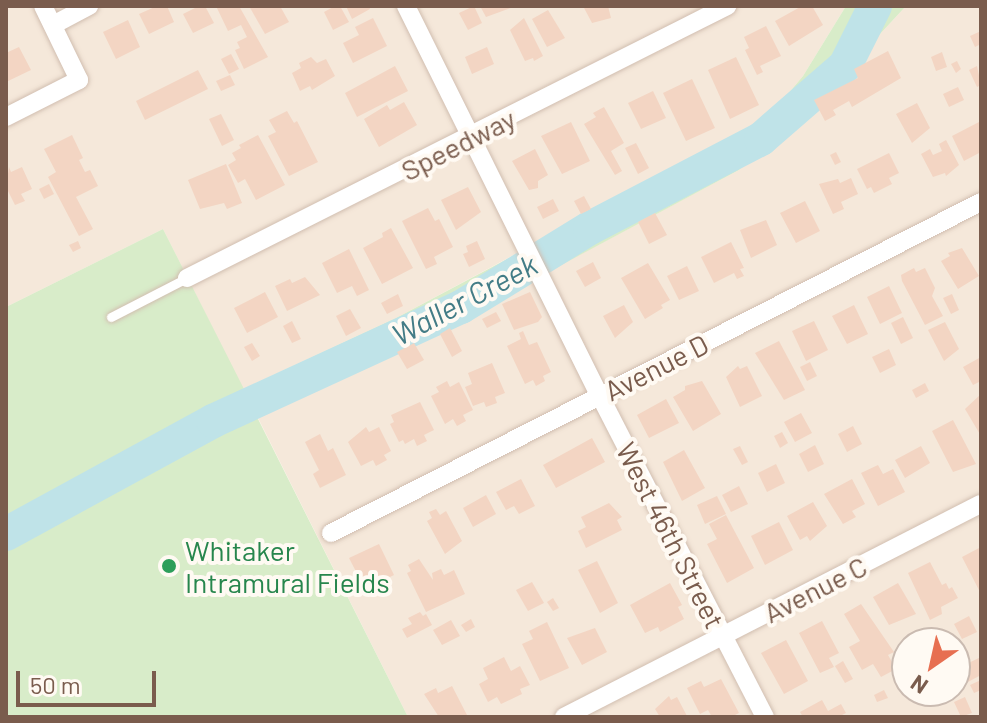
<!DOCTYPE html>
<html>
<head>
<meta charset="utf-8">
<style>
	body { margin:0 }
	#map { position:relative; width:987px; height:723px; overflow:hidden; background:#fdf6ec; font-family:Barlow,sans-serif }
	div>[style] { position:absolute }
	.residential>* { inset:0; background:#f5e8da }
	.green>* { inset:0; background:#d8ecc9 }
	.river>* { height:34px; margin:-17px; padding:0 17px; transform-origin:17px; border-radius:17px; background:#bfe3e8 }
	.building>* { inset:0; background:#f3d5c3 }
	.roads { filter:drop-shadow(0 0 2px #d1beb0) drop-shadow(0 0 2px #d1beb0) }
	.service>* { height:9px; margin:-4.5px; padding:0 4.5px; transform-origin:4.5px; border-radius:4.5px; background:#fff }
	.minor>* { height:18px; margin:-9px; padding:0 9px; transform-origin:9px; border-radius:9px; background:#fff }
	.dots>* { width:22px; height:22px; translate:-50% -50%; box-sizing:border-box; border:4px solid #fffaf3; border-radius:50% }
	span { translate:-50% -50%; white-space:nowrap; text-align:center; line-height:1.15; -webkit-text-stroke:8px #fffaf3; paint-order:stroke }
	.street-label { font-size:28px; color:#7a5c4d }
	.leisure-label { font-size:28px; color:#27864d }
	.left { translate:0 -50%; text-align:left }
	.water-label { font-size:30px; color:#437c86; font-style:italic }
	.frame { position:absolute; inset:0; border:8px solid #7a5c4d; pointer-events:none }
	.north { position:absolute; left:891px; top:627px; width:80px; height:80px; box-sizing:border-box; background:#fffaf3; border:2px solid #cabbb1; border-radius:50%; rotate:214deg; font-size:22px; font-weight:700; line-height:32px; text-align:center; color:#7a5c4d }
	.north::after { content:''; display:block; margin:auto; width:28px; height:36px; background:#e76f51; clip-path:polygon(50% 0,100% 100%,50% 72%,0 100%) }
	.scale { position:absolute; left:16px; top:671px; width:140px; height:36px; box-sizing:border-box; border:4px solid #7a5c4d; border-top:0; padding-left:10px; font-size:24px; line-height:28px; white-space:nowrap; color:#7a5c4d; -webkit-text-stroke:6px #fffaf3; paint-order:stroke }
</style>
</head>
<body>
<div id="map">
	<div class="residential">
		<i style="clip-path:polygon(6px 6px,846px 6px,803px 76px,766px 120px,396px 318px,243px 389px,163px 229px,6px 307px)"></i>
		<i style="clip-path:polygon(evenodd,906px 6px,981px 6px,981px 717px,408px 717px,256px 414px,519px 287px,739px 170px,843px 74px,906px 6px,907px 643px,955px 643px,955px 691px,907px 691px,907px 643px)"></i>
	</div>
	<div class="green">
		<i style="clip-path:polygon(846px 6px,906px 6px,843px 74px,739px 170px,552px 270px,537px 243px,766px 120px,803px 76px)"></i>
		<i style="clip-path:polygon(163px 229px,244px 389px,396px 318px,513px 256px,528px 282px,256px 415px,408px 717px,6px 717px,6px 307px)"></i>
	</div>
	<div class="river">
		<i style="left:6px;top:534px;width:236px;rotate:-28.6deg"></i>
		<i style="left:213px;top:421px;width:273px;rotate:-24.7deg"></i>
		<i style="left:461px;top:307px;width:151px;rotate:-31.5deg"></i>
		<i style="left:590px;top:228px;width:193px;rotate:-27.5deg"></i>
		<i style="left:761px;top:139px;width:111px;rotate:-41deg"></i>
		<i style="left:845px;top:66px;width:67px;rotate:-63.4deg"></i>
	</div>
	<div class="building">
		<i style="clip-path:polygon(157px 6px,167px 6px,174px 22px,149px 34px,139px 14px)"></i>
		<i style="clip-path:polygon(199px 6px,205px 6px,214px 23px,193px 33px,183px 14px)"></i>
		<i style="clip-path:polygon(216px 6px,239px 6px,268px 57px,244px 69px,235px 50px,240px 48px,237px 42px,247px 37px,241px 25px,228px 31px)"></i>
		<i style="clip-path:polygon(249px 6px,280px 6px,289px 22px,265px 34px)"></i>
		<i style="clip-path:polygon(335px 6px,340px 6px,349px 22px,333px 30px,324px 12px)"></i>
		<i style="clip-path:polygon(346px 6px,369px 6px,370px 9px,352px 19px)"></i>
		<i style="clip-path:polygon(474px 6px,482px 23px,468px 30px,459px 13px)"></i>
		<i style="clip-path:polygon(480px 6px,516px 6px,486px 17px)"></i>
		<i style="clip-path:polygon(583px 6px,608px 6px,611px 18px,592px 23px)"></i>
		<i style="clip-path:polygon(802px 6px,812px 6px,823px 25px,789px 46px,775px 21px)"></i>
		<i style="clip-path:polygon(548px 10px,565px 38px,547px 47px,532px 19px)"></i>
		<i style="clip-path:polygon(373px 18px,387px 46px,353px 63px,343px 43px,359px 35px,355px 27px)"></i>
		<i style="clip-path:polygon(524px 18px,543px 56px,534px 61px,533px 58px,525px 61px,510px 30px)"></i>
		<i style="clip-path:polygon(128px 20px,140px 47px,116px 59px,103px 32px)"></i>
		<i style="clip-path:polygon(766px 26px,781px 56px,760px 66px,763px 72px,757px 75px,745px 50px,749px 48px,744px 37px)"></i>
		<i style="clip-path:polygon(981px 31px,981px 44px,975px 47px,970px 36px)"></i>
		<i style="clip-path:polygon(19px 47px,31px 70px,6px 82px,6px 53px)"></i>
		<i style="clip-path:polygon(487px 47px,494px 64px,472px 74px,465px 57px)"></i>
		<i style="clip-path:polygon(888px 51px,901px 78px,852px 107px,849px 101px,833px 110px,836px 115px,825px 121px,814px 100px,858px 78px,854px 69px)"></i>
		<i style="clip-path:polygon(942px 52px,947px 67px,936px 71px,931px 57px)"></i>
		<i style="clip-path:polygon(231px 54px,239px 69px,229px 74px,221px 59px)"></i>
		<i style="clip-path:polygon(311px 57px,317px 63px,326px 59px,335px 76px,312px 90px,310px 86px,300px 91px,292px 73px,301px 68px,299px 63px)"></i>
		<i style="clip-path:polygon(736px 57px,759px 105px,730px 119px,708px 70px)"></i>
		<i style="clip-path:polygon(957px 61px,961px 69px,956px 73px,951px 64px)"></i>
		<i style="clip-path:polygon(395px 66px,408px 91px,357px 117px,345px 93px)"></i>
		<i style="clip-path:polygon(977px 66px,981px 85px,977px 87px,969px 70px)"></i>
		<i style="clip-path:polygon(198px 70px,208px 89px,145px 120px,136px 101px)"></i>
		<i style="clip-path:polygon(230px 75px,235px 85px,221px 91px,216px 81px)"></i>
		<i style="clip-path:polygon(692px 79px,715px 128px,686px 141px,663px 93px)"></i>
		<i style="clip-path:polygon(958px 87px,964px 100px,949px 107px,943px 94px)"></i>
		<i style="clip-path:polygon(653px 91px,666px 118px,641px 129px,628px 103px)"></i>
		<i style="clip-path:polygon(404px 102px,417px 125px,379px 147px,364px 119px,387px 105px,390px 110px)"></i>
		<i style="clip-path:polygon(917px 103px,930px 128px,912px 143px,896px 114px)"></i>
		<i style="clip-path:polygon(604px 107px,624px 143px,611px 151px,622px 171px,615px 175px,584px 124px,596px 117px,593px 113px)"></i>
		<i style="clip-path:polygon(287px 111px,294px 123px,297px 121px,318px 162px,289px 176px,268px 136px,276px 132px,269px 120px)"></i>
		<i style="clip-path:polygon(221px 114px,234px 140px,222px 146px,209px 119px)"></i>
		<i style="clip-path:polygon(981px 121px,981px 152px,964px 161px,952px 136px)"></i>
		<i style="clip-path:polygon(571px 122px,590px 161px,562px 174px,541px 136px)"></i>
		<i style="clip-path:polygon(72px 135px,83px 158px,79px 160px,85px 172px,90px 170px,98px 186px,76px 197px,93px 229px,79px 236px,48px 177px,56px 172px,44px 149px)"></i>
		<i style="clip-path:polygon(258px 135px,285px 185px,256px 200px,245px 179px,238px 183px,228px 165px,236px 160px,232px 153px,241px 148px,239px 145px)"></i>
		<i style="clip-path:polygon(946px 140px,959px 165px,946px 176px,945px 173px,933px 177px,921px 154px,930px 149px,933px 155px,942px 151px,939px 144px)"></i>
		<i style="clip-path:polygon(636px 143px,649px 168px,638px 174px,625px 148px)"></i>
		<i style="clip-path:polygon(535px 149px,548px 175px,538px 181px,538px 188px,529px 190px,512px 161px)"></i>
		<i style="clip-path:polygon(836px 152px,841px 162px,835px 165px,830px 155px)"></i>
		<i style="clip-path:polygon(889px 153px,899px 173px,889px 178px,892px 184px,874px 193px,871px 187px,867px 189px,857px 169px)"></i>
		<i style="clip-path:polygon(226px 164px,242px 203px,227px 209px,224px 203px,200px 209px,188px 180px)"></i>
		<i style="clip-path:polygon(9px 167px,11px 172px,22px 167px,32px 189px,21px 194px,25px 201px,15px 205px,6px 187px)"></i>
		<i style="clip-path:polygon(851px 178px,858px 194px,841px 202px,844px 209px,833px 214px,819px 184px,838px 179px,840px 183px)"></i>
		<i style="clip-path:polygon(49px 184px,54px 194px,44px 199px,39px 189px)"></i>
		<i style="clip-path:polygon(468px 187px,481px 212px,456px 230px,441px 200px)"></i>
		<i style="clip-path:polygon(584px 196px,591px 209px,581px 214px,574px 201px)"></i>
		<i style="clip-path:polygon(553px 199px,559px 211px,543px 219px,537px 207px)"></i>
		<i style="clip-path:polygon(805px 201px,820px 231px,796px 243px,780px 213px)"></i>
		<i style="clip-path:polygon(428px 208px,435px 221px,439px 219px,453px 247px,434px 257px,437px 264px,426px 269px,402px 221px)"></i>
		<i style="clip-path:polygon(655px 213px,667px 235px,649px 244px,638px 222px)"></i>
		<i style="clip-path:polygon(766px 220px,777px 245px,751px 258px,740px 230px)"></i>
		<i style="clip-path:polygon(391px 228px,413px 268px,382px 284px,363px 248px,383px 237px,382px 233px)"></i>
		<i style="clip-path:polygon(78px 241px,81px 248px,73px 252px,69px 245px)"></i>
		<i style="clip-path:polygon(477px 241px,485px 259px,469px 267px,463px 254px,468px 252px,466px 246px)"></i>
		<i style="clip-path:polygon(731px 242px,744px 268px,740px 269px,744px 276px,737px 279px,734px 273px,714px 283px,701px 257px)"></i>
		<i style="clip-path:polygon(962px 248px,979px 276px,958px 289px,941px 261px,950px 256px,948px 253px)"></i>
		<i style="clip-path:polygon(349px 249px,369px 290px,357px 296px,352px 286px,337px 293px,322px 263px)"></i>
		<i style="clip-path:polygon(593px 262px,601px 278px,585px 287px,576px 271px)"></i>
		<i style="clip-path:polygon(648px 263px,670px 300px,661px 305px,663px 308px,645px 319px,621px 278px)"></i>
		<i style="clip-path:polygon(687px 266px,699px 291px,679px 300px,667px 276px)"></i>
		<i style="clip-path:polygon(914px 268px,916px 272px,925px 268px,935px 288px,932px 296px,943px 316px,925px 325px,902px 281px,901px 275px)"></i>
		<i style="clip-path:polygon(305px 277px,320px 295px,287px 311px,275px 286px,290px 279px,292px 283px)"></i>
		<i style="clip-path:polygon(889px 286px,902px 313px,880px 324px,867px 297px)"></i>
		<i style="clip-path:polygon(265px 292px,278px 317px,247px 333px,234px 308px)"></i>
		<i style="clip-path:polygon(530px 292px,542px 317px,538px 322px,514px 330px,502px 304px)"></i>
		<i style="clip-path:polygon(398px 294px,403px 306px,387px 314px,381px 303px)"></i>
		<i style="clip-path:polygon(952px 294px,959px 310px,951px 314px,943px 298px)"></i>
		<i style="clip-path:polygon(624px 305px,633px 322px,615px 338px,603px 316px)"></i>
		<i style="clip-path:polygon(854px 305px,868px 334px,847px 344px,832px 316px)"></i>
		<i style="clip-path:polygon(350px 309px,361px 328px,346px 336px,336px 316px)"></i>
		<i style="clip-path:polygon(496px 312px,501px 321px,487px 328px,482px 319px)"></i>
		<i style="clip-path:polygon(903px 317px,913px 338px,901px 344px,891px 323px)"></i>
		<i style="clip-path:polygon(292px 321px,301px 339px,292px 343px,283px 326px)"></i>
		<i style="clip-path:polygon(814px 321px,828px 350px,806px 361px,792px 331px)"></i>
		<i style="clip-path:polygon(945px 322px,959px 349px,944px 361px,928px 330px)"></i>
		<i style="clip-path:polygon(450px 328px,462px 351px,452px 357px,440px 334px)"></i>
		<i style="clip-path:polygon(523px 331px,529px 345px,537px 342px,551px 372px,543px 376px,545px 381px,536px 386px,533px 380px,525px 384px,507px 346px,521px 339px,519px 333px)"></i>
		<i style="clip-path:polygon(779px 341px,805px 390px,784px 400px,755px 353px)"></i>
		<i style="clip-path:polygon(252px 343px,260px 356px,252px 361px,244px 347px)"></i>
		<i style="clip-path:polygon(414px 343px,424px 360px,407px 369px,397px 352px)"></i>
		<i style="clip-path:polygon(889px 349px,896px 365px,880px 373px,872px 357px)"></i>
		<i style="clip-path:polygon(981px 357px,981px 381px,973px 385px,963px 367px)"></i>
		<i style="clip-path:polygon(810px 362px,817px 376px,807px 381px,800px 367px)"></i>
		<i style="clip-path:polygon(492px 363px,505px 393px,495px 397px,497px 403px,486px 407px,484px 402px,473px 406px,465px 387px,472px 384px,468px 373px)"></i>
		<i style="clip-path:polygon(738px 366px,740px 369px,747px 366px,762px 396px,740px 407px,726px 377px)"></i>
		<i style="clip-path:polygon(447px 381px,450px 387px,459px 382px,473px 410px,463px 415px,466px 421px,457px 426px,453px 419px,445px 424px,431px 396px,439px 392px,436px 387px)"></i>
		<i style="clip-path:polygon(702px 381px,721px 414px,693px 431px,673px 397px,685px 390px,685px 386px)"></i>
		<i style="clip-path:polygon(925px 383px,929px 391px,916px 398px,912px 390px)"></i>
		<i style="clip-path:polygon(981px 394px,981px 436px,965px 409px)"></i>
		<i style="clip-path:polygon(666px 399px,679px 423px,649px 438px,637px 415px)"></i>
		<i style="clip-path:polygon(420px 402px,434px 430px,424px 435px,427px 441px,417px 446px,414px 439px,405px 444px,403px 440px,399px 442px,390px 424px,394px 422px,391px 415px)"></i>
		<i style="clip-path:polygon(801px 413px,812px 433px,795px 442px,784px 422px)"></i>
		<i style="clip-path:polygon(953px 420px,976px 464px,953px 472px,932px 431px)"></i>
		<i style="clip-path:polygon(853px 426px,862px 444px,847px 452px,838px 434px)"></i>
		<i style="clip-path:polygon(366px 427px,369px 432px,379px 427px,391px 451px,384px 455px,387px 460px,376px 466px,373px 460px,361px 466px,348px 442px)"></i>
		<i style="clip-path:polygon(782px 432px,788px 443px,780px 448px,774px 436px)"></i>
		<i style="clip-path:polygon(320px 434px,328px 451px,333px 448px,346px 475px,320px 488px,313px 474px,319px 470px,305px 442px)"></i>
		<i style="clip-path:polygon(592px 438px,605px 462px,556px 488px,543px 465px)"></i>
		<i style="clip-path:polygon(815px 445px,824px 464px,808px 472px,799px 454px)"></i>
		<i style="clip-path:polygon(740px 446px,748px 462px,742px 465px,733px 449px)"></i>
		<i style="clip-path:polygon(921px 446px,930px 463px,905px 478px,895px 460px)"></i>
		<i style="clip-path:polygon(684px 450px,705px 488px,682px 501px,663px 462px)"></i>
		<i style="clip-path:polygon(776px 464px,785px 483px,767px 492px,758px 473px)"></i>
		<i style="clip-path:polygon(878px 465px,883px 474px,893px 469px,905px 492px,878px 506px,861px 473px)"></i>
		<i style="clip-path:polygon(521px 479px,535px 506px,519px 514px,514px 506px,506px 510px,496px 492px)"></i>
		<i style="clip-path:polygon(852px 479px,865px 504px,852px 511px,856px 517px,843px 524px,824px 494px)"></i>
		<i style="clip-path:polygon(739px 486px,748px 504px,731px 512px,722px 495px)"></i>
		<i style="clip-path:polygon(486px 495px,496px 514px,473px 527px,463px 508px)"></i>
		<i style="clip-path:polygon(717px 496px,726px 514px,705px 524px,697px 505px)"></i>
		<i style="clip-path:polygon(813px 502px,827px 526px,810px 541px,807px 536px,800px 540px,787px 516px)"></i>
		<i style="clip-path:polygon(609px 503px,622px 517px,617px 520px,622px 530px,586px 548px,578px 531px,586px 527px,581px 517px)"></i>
		<i style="clip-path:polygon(436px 509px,440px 515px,446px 511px,462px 541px,445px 554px,427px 521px,432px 518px,429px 512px)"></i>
		<i style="clip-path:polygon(726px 515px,754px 568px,727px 583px,707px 544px,717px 539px,709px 524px)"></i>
		<i style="clip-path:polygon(779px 522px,793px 550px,765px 565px,751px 536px)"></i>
		<i style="clip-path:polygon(379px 544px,394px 575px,365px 589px,349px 558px)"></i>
		<i style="clip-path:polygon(981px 547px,981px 594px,962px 557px)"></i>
		<i style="clip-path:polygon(419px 559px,433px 580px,432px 573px,441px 569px,444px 575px,454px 570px,465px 594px,426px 612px,407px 573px,411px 571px,408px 565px)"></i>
		<i style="clip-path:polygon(597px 561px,618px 603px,600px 613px,578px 570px)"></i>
		<i style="clip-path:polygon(930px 562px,942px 585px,946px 583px,949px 589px,952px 587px,958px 598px,941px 607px,942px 614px,930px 620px,908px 573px)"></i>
		<i style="clip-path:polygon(532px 582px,544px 603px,528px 611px,516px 590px)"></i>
		<i style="clip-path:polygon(670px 583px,682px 605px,678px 607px,684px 619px,660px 632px,658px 627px,645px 633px,630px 605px)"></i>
		<i style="clip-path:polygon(898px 583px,916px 614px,889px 625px,873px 597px)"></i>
		<i style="clip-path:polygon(553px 598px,559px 608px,553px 611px,547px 602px)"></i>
		<i style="clip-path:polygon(861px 604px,894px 652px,888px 655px,896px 669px,881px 677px,873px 664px,862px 670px,849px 647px,860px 641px,844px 614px)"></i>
		<i style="clip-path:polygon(420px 612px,423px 616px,426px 614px,432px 625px,407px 638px,402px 629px,412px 624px,408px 618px)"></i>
		<i style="clip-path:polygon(969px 616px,977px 632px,962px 639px,954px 624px)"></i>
		<i style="clip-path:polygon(471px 619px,475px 627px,466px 632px,461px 625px)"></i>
		<i style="clip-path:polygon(451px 620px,460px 636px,442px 645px,433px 630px)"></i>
		<i style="clip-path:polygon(822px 621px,839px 653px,829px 658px,834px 667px,820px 673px,799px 633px)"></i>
		<i style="clip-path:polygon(547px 622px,569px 668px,540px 681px,522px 644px,533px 639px,529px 631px)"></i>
		<i style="clip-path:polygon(595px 628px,607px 652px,582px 665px,567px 638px)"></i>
		<i style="clip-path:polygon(786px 640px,808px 681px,784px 694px,761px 653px)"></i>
		<i style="clip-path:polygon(504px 657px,511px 671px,520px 666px,530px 685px,520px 689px,522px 694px,501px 704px,497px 697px,488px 702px,479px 684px,488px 679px,483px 668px)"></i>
		<i style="clip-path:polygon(981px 657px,981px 675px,966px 683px,958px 668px)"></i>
		<i style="clip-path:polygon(843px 661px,853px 679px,845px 683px,835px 666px)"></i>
		<i style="clip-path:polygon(721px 679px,739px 713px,731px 717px,712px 717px,708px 710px,700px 714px,687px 688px,701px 681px,704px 687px)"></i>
		<i style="clip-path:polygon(981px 680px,981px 690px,974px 693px,970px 685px)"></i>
		<i style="clip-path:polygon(452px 686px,468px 717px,439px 717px,424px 694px,436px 688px,438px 693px)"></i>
		<i style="clip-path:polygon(884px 690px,888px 698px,877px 702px,874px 695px)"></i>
		<i style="clip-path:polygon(669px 696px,671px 700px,677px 697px,687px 716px,660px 717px,655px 709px)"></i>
		<i style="clip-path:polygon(965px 697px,972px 713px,961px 717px,954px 702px)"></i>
		<i style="clip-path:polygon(822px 700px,828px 711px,841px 704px,846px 713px,838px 717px,803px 717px,800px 712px)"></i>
	</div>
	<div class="roads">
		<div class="service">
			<i style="left:111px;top:317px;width:85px;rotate:-27.2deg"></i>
		</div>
		<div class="minor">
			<i style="left:406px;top:6px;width:436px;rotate:63.6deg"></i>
			<i style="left:600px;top:396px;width:361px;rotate:62.8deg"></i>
			<i style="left:53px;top:25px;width:41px;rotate:-27.8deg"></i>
			<i style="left:6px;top:117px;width:82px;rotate:-26.9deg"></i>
			<i style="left:79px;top:80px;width:82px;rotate:-115.9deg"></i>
			<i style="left:187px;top:278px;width:605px;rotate:-26.73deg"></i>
			<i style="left:331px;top:533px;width:729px;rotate:-26.99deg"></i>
			<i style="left:564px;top:717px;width:468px;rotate:-27.1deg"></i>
		</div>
	</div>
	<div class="dots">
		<i style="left:169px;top:566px;background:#2e9e5b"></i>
	</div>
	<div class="street-label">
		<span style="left:458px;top:144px;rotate:-27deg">Speedway</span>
		<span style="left:656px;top:367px;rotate:-27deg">Avenue D</span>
		<span style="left:671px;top:535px;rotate:63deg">West 46th Street</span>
		<span style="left:815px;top:589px;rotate:-27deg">Avenue C</span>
	</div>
	<div class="leisure-label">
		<span class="left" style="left:185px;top:566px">Whitaker<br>Intramural Fields</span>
	</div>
	<div class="water-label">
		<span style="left:464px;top:299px;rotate:-28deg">Waller Creek</span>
	</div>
	<div class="frame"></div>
	<div class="north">N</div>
	<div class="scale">50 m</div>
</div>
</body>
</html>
